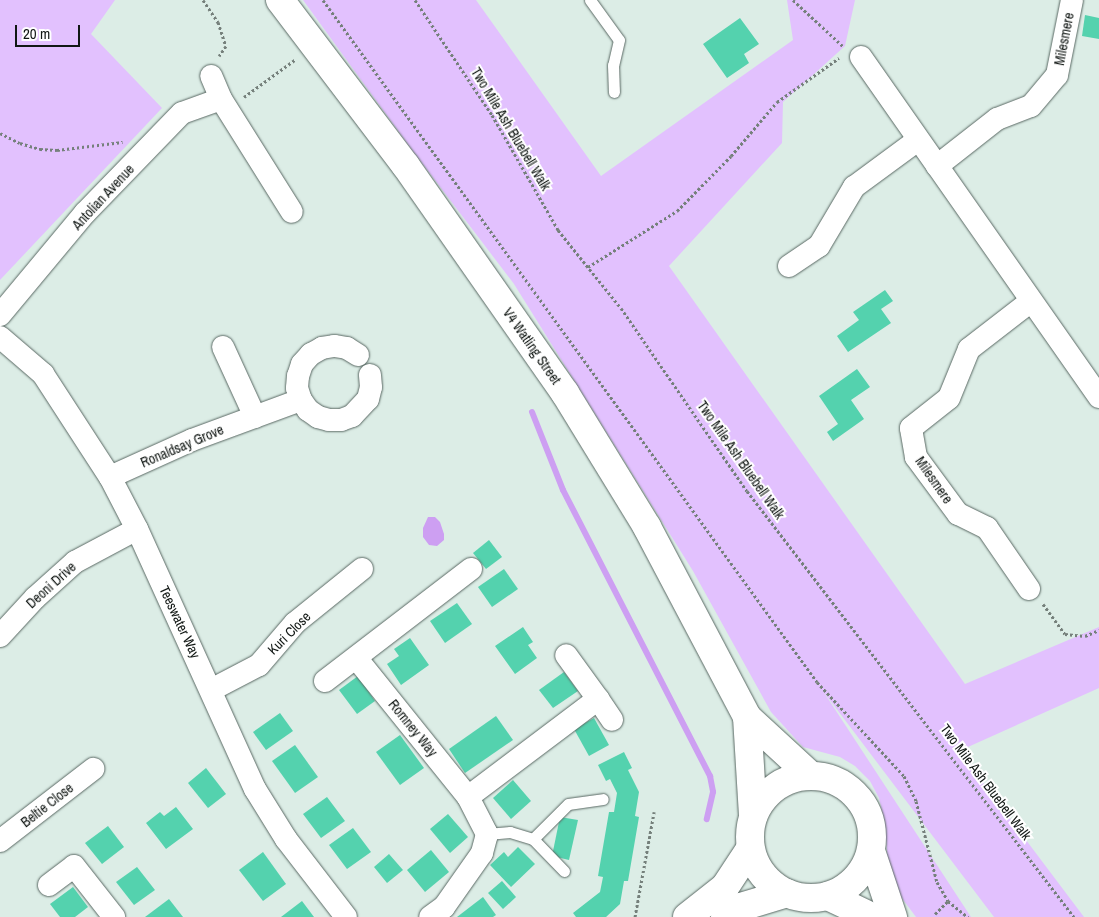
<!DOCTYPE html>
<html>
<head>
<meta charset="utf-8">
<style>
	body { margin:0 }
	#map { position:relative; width:1099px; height:917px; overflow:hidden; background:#dcede6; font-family:"Archivo Narrow",sans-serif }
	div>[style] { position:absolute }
	.green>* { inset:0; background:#e2c1fe }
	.water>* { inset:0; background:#cd9ff2 }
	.stream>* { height:6px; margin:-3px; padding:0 3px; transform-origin:3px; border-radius:3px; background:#cd9ff2 }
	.building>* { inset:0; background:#54d2ae }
	.path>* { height:3px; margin-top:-1.5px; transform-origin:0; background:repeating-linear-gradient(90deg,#75807b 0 2.5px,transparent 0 5px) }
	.roads { filter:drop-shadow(0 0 1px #596863) drop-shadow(0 0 1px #596863) }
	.service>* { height:11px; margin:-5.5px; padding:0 5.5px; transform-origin:5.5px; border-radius:5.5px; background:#fff }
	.minor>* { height:22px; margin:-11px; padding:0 11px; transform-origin:11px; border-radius:11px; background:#fff }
	.tertiary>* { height:28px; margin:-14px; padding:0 14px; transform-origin:14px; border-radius:14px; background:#fff }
	.tertiary>.ring { margin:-14px; padding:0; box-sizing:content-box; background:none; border:28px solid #fff; border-radius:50% }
	span { translate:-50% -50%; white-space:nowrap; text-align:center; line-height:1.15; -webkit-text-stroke:4px #fff; paint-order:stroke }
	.street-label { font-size:14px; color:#111714 }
	.scale { position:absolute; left:15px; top:25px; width:65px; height:22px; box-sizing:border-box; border:2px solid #111714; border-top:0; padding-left:6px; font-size:15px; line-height:18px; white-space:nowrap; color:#111714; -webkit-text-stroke:4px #fff; paint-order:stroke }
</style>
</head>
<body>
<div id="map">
	<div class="green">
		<i style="clip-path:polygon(0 0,115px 0,91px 34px,162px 108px,0 280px)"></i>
		<i style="clip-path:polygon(303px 0,476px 0,601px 176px,793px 40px,787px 0,855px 0,845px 46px,783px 102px,782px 143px,669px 266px,965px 684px,1099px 627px,1099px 688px,959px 751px,1084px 917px,994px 917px,823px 691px,971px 917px,916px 917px,889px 881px,885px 824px,879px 798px,870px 781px,855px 766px,840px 757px,803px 747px,771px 712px,693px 571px,514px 284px,412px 150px)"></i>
	</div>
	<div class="water">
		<i style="clip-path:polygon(428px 517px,435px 517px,440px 522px,444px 534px,444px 540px,437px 546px,429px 545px,423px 537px,423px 528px)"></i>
	</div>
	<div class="stream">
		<i style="left:532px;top:412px;width:84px;rotate:68.3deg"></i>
		<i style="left:563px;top:490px;width:322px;rotate:62.8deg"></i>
		<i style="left:710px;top:776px;width:16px;rotate:79deg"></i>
		<i style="left:713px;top:792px;width:28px;rotate:103deg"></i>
	</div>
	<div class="building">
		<i style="clip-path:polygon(1085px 15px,1099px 18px,1099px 39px,1082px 36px)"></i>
		<i style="clip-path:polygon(740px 18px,759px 44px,744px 54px,749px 63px,727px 78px,703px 44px)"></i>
		<i style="clip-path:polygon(885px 290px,893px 301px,881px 309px,891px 323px,848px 352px,837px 336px,859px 320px,853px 312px)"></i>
		<i style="clip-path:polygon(857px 369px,870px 387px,851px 400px,864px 419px,833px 441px,827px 432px,838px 424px,819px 396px)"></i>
		<i style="clip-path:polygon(489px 540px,502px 557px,486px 569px,473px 553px)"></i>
		<i style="clip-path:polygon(504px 569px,518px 589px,492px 607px,478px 587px)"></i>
		<i style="clip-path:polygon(457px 603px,472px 624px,445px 643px,430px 621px)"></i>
		<i style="clip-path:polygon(523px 627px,533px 642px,528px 645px,537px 658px,515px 674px,495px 646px)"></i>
		<i style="clip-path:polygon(410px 638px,429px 665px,401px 685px,387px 664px,399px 656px,394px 649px)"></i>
		<i style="clip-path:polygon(564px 672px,578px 691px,553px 708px,539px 690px)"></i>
		<i style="clip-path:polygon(358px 676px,375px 701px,357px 714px,339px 690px)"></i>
		<i style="clip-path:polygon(280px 713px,293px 731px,266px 750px,253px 732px)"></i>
		<i style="clip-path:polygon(496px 716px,513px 740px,465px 773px,449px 749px)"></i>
		<i style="clip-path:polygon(594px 718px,609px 745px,589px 756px,574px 729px)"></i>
		<i style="clip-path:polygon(400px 735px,424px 768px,400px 785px,376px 752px)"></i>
		<i style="clip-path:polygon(295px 745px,318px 777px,295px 793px,272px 761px)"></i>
		<i style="clip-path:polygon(624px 752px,632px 768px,628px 770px,639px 792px,635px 816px,639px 817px,628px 881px,624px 881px,620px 904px,606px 917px,576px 917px,573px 913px,600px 892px,603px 877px,598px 876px,609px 812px,614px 812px,617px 793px,610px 779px,606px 781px,598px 765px)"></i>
		<i style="clip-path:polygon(206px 768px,226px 794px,208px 808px,188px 783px)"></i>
		<i style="clip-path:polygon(513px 780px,531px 801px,511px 819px,493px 798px)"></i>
		<i style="clip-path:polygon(327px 797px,345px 821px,321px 838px,303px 814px)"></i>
		<i style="clip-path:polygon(176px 807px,193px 829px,166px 849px,146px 823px,160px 812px,164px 816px)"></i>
		<i style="clip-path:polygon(448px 814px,468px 837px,450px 853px,430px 829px)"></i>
		<i style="clip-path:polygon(560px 817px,578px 820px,569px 860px,552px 856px)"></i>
		<i style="clip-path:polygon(108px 826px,124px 847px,102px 864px,85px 843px)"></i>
		<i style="clip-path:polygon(353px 828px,371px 852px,347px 869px,329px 845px)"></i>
		<i style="clip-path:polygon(518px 847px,535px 864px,511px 887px,490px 865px,504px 852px,508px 857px)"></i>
		<i style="clip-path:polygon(431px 850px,449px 872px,425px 892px,407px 870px)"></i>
		<i style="clip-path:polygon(263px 852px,286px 884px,263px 901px,239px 870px)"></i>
		<i style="clip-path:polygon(389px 854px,403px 870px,387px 883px,374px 867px)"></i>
		<i style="clip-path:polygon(137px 867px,155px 890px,134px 905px,116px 882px)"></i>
		<i style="clip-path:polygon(502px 881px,516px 897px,503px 909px,488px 893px)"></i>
		<i style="clip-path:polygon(73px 887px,88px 907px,75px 917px,60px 917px,50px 904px)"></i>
		<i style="clip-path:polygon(483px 897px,496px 915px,493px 917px,457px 917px)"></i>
		<i style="clip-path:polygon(169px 899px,183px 917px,145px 917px)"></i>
		<i style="clip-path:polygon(302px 901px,314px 917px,281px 917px)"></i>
	</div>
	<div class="path">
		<i style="left:203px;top:0;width:27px;rotate:56deg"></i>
		<i style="left:218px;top:22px;width:25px;rotate:72deg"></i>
		<i style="left:226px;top:46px;width:12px;rotate:125deg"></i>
		<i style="left:323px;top:0;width:842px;rotate:54.08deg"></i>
		<i style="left:817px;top:682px;width:128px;rotate:47.2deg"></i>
		<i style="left:904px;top:776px;width:28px;rotate:64deg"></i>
		<i style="left:916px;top:801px;width:84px;rotate:75.5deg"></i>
		<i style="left:937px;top:882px;width:22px;rotate:60deg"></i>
		<i style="left:948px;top:901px;width:26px;rotate:39deg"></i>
		<i style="left:415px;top:0;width:138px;rotate:56.2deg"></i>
		<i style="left:492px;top:115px;width:133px;rotate:60.1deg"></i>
		<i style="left:558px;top:230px;width:100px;rotate:51.1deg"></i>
		<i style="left:621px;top:308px;width:222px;rotate:55.5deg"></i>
		<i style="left:747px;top:491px;width:537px;rotate:52.49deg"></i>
		<i style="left:793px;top:0;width:69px;rotate:42.7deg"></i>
		<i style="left:244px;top:97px;width:64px;rotate:-36.2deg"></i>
		<i style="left:0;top:133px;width:22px;rotate:27deg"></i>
		<i style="left:20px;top:143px;width:21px;rotate:17deg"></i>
		<i style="left:40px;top:149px;width:17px;rotate:3deg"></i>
		<i style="left:57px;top:150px;width:66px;rotate:-6.9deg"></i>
		<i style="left:588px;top:267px;width:105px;rotate:-32.2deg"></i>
		<i style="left:677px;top:211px;width:77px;rotate:-45.5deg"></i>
		<i style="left:731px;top:156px;width:71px;rotate:-49.6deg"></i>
		<i style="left:777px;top:102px;width:76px;rotate:-35.4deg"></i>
		<i style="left:1043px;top:604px;width:37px;rotate:54deg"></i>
		<i style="left:1065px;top:634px;width:20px;rotate:6deg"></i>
		<i style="left:1085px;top:636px;width:15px;rotate:-23deg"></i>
		<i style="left:935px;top:914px;width:18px;rotate:-45deg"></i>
		<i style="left:635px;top:917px;width:107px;rotate:-79.7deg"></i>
	</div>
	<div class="roads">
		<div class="service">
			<i style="left:590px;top:0;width:49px;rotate:54.1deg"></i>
			<i style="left:619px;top:40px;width:26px;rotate:103deg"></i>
			<i style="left:613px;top:65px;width:27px;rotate:88deg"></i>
			<i style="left:487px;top:834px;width:23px;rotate:-5deg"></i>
			<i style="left:510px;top:832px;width:24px;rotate:17deg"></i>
			<i style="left:564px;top:871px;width:45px;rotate:-134.1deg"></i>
			<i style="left:533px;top:839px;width:49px;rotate:-45deg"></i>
			<i style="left:568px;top:804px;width:35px;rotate:-8deg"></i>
		</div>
		<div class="minor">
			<i style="left:861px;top:57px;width:415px;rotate:55deg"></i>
			<i style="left:221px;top:99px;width:133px;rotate:57.9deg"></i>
			<i style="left:937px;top:166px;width:76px;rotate:-38.1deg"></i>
			<i style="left:997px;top:119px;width:36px;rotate:-21deg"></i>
			<i style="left:1031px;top:106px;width:40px;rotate:-50deg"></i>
			<i style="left:1057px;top:75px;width:76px;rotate:-78.7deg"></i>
			<i style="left:789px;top:266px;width:36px;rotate:-34deg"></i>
			<i style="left:819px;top:246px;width:69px;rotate:-59.3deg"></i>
			<i style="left:854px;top:187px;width:79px;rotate:-36.3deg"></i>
			<i style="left:0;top:315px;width:133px;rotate:-50.2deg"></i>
			<i style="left:85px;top:213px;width:139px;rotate:-45.9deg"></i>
			<i style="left:182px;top:113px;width:41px;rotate:-19.7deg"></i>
			<i style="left:221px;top:99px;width:25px;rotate:-113deg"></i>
			<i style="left:0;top:337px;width:57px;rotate:40.7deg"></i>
			<i style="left:43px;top:374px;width:123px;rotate:57deg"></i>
			<i style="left:110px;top:477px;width:59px;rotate:62.6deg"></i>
			<i style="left:137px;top:529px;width:286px;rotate:65.6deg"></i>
			<i style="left:255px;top:789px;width:59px;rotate:58.2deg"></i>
			<i style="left:286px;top:839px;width:98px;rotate:52.4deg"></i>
			<i style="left:223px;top:347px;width:77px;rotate:65.4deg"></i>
			<i style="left:358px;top:355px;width:13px;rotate:-148deg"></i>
			<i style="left:347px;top:348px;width:13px;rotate:-171deg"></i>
			<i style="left:334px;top:346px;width:12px;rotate:171deg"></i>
			<i style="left:322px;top:348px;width:13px;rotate:151deg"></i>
			<i style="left:311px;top:354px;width:13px;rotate:132deg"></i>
			<i style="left:302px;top:364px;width:13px;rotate:108deg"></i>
			<i style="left:298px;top:376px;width:12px;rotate:95deg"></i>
			<i style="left:297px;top:388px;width:13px;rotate:72deg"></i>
			<i style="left:301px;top:400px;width:12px;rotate:55deg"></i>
			<i style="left:308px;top:410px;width:12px;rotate:35deg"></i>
			<i style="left:318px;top:417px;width:11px;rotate:15deg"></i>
			<i style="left:329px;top:420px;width:12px"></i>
			<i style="left:341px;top:420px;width:12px;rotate:-20deg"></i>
			<i style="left:352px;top:416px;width:23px;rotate:-47deg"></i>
			<i style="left:368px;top:399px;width:12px;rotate:-76deg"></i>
			<i style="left:371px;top:387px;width:12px;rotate:-95deg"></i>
			<i style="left:110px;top:477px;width:90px;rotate:-24.3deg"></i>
			<i style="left:192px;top:440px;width:116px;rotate:-20.2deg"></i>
			<i style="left:1029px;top:589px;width:74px;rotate:-124.5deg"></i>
			<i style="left:987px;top:528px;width:32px;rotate:-154deg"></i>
			<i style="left:958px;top:514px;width:71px;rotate:-126.4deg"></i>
			<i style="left:916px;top:457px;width:29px;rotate:-100deg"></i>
			<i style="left:911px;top:428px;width:48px;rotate:-38.3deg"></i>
			<i style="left:949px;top:398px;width:53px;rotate:-67.8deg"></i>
			<i style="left:969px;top:349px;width:78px;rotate:-37.7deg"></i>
			<i style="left:0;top:636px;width:52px;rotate:-47.4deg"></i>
			<i style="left:35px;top:598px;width:54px;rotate:-42deg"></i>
			<i style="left:75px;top:562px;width:70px;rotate:-28deg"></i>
			<i style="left:357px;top:659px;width:177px;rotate:51.2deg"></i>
			<i style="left:468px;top:797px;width:42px;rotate:62.8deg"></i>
			<i style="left:487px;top:834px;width:20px;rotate:105deg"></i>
			<i style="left:482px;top:853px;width:66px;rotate:125.1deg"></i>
			<i style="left:444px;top:907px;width:17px;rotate:144deg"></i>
			<i style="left:325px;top:681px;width:184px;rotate:-37.5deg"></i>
			<i style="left:211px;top:690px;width:54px;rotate:-27.5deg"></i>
			<i style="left:259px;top:665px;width:55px;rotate:-49.4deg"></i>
			<i style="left:295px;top:623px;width:86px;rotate:-38.9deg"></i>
			<i style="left:598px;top:699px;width:25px;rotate:56deg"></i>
			<i style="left:468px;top:797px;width:163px;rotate:-37deg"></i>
			<i style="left:598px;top:699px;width:54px;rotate:-126deg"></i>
			<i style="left:0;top:841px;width:118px;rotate:-37.7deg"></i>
			<i style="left:49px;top:885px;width:31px;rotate:-37deg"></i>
			<i style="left:74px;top:866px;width:65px;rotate:51.9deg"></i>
		</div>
		<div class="tertiary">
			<i style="left:280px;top:0;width:208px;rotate:52.8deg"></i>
			<i style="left:406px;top:166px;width:277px;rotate:55deg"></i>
			<i style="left:565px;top:393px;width:157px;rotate:58.5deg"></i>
			<i style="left:647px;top:527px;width:215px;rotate:62.2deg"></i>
			<i style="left:747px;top:717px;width:86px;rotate:42.6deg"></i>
			<i style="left:747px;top:717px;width:99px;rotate:86.5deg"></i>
			<i class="ring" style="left:750px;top:776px;width:94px;height:94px"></i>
			<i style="left:871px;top:851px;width:70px;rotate:71.6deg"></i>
			<i style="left:828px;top:896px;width:49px;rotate:25.5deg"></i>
			<i style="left:687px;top:917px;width:48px;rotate:-38.3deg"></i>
			<i style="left:725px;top:887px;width:45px;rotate:-56.7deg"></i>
			<i style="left:725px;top:917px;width:19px;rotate:-32deg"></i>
			<i style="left:741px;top:907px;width:48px;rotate:-16.9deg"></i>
		</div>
	</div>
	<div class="street-label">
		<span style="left:1064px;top:39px;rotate:-79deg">Milesmere</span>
		<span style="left:511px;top:129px;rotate:59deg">Two Mile Ash Bluebell Walk</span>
		<span style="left:103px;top:197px;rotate:-47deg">Antolian Avenue</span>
		<span style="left:532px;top:346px;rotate:55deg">V4 Watling Street</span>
		<span style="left:182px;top:446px;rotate:-23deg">Ronaldsay Grove</span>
		<span style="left:741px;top:460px;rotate:55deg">Two Mile Ash Bluebell Walk</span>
		<span style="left:934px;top:480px;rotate:55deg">Milesmere</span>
		<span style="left:51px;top:585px;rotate:-42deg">Deoni Drive</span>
		<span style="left:180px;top:622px;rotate:65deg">Teeswater Way</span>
		<span style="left:289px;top:633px;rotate:-45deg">Kuri Close</span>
		<span style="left:413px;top:728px;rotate:51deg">Romney Way</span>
		<span style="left:986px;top:782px;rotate:53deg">Two Mile Ash Bluebell Walk</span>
		<span style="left:47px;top:805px;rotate:-38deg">Beltie Close</span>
	</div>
	<div class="scale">20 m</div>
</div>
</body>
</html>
